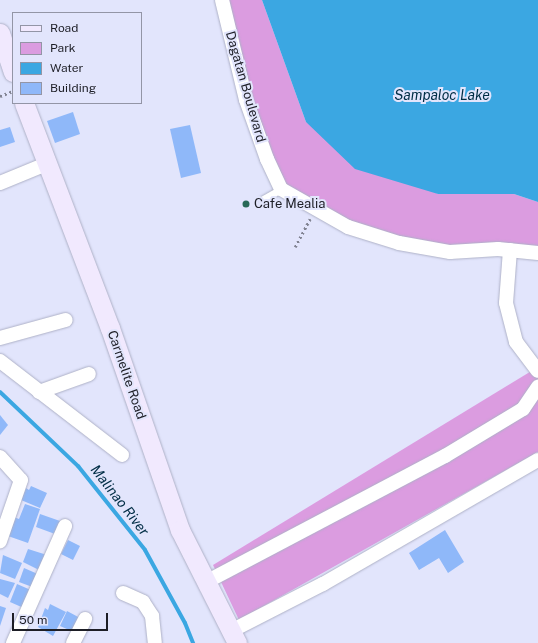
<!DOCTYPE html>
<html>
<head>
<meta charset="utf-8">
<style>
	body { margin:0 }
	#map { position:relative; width:538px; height:643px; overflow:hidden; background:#e2e5fc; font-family:"Public Sans",sans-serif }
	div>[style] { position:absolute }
	.green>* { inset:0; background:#db9ce0 }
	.water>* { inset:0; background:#3ba7e2 }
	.stream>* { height:4px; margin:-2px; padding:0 2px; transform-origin:2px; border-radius:2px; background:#3ba7e2 }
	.building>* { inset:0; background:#8fb8f9 }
	.path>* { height:2.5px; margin-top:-1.25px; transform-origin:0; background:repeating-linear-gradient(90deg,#818392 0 2px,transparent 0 5px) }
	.roads { filter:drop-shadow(0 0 1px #aeb1c7) drop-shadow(0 0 1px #aeb1c7) }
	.lane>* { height:7px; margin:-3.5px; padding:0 3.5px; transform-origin:3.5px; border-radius:3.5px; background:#fff }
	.street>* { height:14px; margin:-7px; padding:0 7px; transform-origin:7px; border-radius:7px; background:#fff }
	.secondary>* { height:19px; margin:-9.5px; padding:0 9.5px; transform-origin:9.5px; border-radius:9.5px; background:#f1e9fe }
	.dots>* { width:11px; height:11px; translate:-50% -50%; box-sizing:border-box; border:2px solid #e2e5fc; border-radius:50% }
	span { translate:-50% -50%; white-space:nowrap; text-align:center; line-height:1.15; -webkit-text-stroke:4px #e2e5fc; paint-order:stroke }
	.street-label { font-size:13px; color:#1d1e26 }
	.poi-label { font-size:13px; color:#1d1e26 }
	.left { translate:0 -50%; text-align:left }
	.water-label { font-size:14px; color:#002d45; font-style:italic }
	.legend { position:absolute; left:12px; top:12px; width:130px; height:92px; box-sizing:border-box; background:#e2e5fc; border:1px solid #9395a6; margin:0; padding:5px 7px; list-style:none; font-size:12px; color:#1d1e26 }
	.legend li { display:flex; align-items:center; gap:8px; height:20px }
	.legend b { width:20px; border:1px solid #9395a6 }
	.scale { position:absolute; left:12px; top:613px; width:96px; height:18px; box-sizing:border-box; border:2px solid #1d1e26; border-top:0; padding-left:5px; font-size:12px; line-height:14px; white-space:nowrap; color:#1d1e26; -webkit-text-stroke:3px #e2e5fc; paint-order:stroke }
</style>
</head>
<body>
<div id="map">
	<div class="green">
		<i style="clip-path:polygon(222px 0,262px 0,306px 122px,438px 194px,514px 194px,538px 202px,538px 253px,399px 243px,281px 189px)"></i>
		<i style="clip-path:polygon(538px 367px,538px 452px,239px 620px,213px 565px)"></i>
	</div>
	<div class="water">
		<i style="clip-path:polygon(262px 0,538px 0,538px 202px,514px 194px,438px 194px,355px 169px,306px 122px)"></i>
	</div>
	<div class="stream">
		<i style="left:0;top:392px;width:108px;rotate:43.5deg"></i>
		<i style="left:78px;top:466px;width:107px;rotate:51.4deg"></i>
		<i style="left:145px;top:550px;width:83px;rotate:61.3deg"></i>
		<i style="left:185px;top:623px;width:22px;rotate:68deg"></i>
	</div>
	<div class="building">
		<i style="clip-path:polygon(73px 112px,80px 134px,55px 143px,47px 121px)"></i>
		<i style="clip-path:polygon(190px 125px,201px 173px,181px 178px,170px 129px)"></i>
		<i style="clip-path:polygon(10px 127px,15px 142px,0 147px,0 130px)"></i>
		<i style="clip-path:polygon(0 415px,8px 425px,0 435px)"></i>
		<i style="clip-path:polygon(31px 486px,47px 493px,40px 508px,21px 500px,26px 488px,29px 490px)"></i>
		<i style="clip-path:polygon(25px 504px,40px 509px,28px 543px,8px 536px,11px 516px,19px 519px)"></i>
		<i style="clip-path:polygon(40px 514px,60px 521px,55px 534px,36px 527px)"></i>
		<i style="clip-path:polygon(445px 530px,464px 562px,448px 573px,439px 558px,419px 570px,409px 553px)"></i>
		<i style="clip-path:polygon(68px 540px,80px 546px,73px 560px,61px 554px)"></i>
		<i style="clip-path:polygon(28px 549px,47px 555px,41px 571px,23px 562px)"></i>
		<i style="clip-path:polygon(3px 555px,22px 563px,15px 579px,0 573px)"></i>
		<i style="clip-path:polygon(24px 568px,40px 575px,35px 588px,19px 582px)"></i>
		<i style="clip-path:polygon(0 579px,15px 583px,8px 598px,0 594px)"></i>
		<i style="clip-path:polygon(17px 584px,33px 591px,26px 609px,10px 602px)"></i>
		<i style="clip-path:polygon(50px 604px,66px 612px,53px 636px,38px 627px,45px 608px,48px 610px)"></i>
		<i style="clip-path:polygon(0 606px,6px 608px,0 626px)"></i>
		<i style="clip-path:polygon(67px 611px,82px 619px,76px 633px,60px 626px)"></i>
	</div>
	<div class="path">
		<i style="left:0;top:96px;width:14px;rotate:-21deg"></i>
		<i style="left:295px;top:247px;width:32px;rotate:-62deg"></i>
	</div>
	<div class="roads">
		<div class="lane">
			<i style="left:263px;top:199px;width:21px;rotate:-29deg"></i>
		</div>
		<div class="street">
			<i style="left:222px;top:0;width:103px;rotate:76.5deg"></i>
			<i style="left:246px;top:100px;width:63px;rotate:70.4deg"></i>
			<i style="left:267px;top:159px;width:33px;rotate:65deg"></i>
			<i style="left:281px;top:189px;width:77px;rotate:29.6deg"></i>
			<i style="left:348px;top:227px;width:53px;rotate:17.4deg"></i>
			<i style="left:399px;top:243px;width:52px;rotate:10deg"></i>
			<i style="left:450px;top:252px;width:48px;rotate:-3.6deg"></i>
			<i style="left:498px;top:249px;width:40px;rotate:5.7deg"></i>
			<i style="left:0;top:183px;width:50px;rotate:-22.4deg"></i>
			<i style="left:510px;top:250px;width:53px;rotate:94.3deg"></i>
			<i style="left:506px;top:303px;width:40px;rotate:75.6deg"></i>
			<i style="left:516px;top:342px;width:36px;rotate:53deg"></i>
			<i style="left:0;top:338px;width:68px;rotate:-15.3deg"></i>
			<i style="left:0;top:361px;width:154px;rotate:37.6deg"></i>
			<i style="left:39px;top:392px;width:53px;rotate:-19.8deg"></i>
			<i style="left:0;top:457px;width:31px;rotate:48deg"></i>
			<i style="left:21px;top:480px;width:65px;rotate:109deg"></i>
			<i style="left:206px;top:582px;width:270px;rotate:-27.8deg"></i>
			<i style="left:445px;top:456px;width:91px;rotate:-31.1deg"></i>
			<i style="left:523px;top:409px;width:27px;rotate:-56deg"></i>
			<i style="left:123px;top:593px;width:22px;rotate:24deg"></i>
			<i style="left:143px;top:602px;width:17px;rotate:57deg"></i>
			<i style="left:152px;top:616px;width:27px;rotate:84deg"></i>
			<i style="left:231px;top:631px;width:103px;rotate:-27.1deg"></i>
			<i style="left:323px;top:584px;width:248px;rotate:-30deg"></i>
			<i style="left:13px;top:643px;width:128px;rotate:-66deg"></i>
			<i style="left:73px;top:643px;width:27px;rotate:-63deg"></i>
		</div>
		<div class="secondary">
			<i style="left:0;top:33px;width:41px;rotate:71.6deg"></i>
			<i style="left:24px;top:103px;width:241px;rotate:69.1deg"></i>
			<i style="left:110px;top:328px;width:214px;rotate:70.9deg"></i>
			<i style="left:180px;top:530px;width:127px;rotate:63.2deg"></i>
		</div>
	</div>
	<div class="dots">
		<i style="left:246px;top:204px;background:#286957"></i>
	</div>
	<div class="street-label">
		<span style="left:245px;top:87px;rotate:74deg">Dagatan Boulevard</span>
		<span style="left:126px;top:375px;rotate:71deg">Carmelite Road</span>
	</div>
	<div class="poi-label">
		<span class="left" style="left:254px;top:204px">Cafe Mealia</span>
	</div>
	<div class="water-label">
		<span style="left:442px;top:95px">Sampaloc Lake</span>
		<span style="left:120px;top:500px;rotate:52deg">Malinao River</span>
	</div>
	<ul class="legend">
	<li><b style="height:5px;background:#f1e9fe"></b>Road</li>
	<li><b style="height:11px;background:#db9ce0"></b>Park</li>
	<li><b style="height:11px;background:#3ba7e2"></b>Water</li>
	<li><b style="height:11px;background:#8fb8f9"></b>Building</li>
	</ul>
	<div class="scale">50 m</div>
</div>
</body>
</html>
